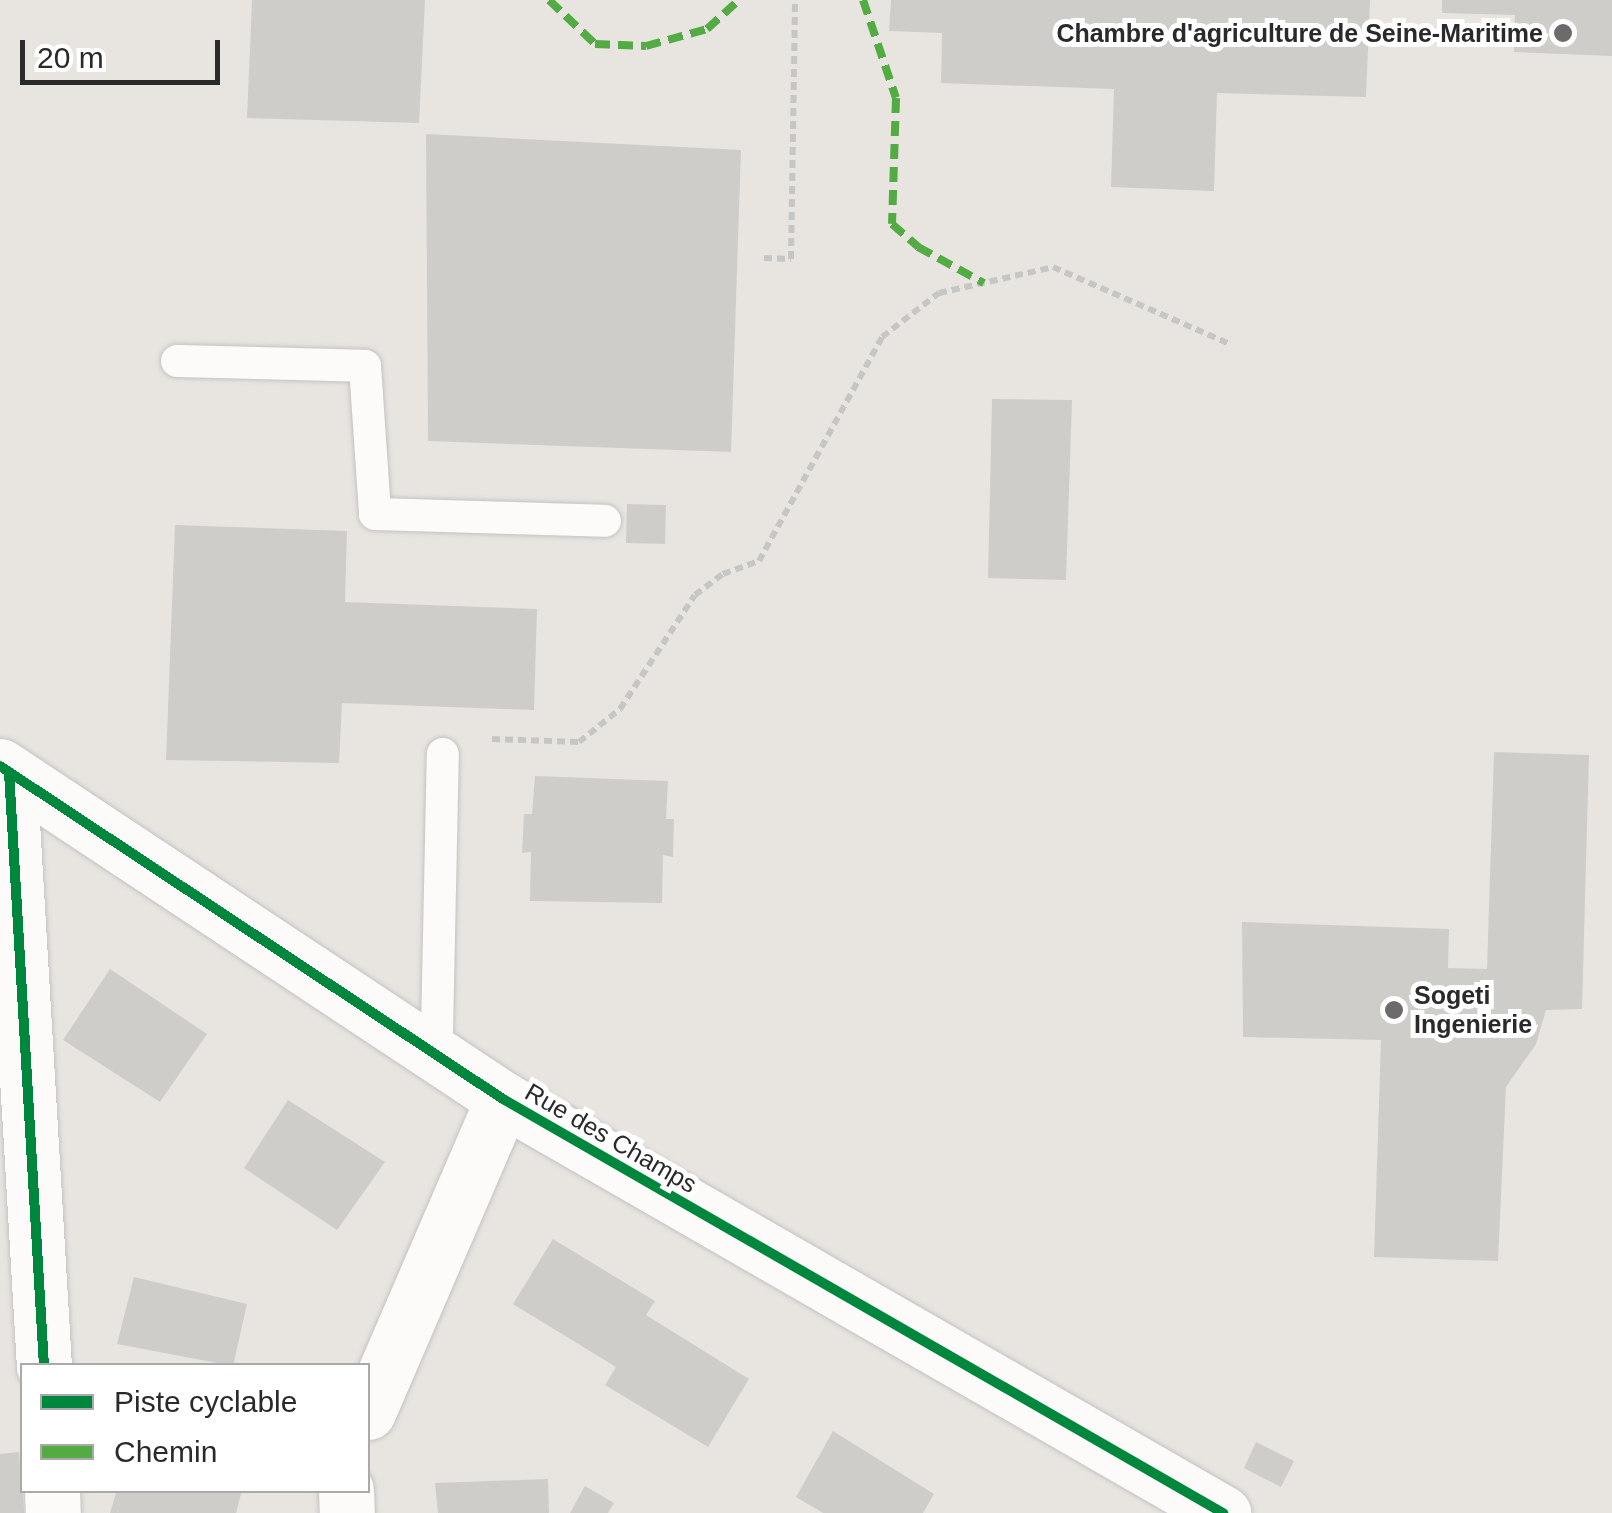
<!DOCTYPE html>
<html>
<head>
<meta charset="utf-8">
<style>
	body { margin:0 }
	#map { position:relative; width:1612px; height:1513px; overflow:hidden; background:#e8e5e1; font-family:Helvetica,sans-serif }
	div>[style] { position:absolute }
	.building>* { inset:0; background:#cfcdca }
	.path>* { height:6px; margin-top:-3px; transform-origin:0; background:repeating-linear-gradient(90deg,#c6c6c5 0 8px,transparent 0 13px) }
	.roads { filter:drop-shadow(0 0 2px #c4c3c3) drop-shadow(0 0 2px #c4c3c3) }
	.service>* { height:32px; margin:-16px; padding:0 16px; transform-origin:16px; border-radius:16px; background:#fcfbfa }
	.minor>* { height:55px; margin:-27.5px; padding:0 27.5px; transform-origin:27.5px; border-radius:27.5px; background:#fcfbfa }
	.quiet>* { height:8px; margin-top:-4px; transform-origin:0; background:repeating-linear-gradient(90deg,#53ab44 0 15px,transparent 0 23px) }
	.cycleway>* { height:10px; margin:-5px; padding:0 5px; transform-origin:5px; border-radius:5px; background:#00873e }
	.dots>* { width:28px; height:28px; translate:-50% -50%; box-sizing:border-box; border:5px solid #fff; border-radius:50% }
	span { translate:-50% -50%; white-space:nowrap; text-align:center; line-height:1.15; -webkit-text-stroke:10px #fff; paint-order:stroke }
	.poi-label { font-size:25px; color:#2a2a2a; font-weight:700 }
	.right { translate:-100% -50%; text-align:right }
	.left { translate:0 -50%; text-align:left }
	.street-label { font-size:25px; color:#2a2a2a }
	.legend { position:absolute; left:20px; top:1363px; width:350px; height:130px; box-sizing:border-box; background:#fff; border:2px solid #aaa; margin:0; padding:12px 18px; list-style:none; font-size:30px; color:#2a2a2a }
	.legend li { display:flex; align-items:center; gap:20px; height:50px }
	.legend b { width:50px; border:2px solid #aaa }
	.scale { position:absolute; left:20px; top:40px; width:200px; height:45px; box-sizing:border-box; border:5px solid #2a2a2a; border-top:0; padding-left:12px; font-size:30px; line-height:35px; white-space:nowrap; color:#2a2a2a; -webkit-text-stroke:8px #fff; paint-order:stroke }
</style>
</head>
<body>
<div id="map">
	<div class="building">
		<i style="clip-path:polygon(252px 0,425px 0,419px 123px,247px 118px)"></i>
		<i style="clip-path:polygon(891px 0,1370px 0,1366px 97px,1217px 93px,1214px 191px,1111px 187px,1114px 89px,941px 83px,942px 33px,889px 31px)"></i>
		<i style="clip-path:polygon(1442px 0,1612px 0,1612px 56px,1514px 52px,1515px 15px,1442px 13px)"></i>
		<i style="clip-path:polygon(426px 134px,741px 150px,731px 452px,428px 441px)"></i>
		<i style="clip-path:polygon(992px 399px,1072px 400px,1066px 580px,988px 578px)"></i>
		<i style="clip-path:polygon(627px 504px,666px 505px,665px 544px,626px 543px)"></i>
		<i style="clip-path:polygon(175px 525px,347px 531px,345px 602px,537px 609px,534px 710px,342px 703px,339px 763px,166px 760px)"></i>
		<i style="clip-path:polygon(1494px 752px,1589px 755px,1582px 1009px,1546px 1010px,1536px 1044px,1506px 1087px,1498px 1261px,1374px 1257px,1381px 1040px,1243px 1037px,1242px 922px,1449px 929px,1448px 968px,1487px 969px)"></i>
		<i style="clip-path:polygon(535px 776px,668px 781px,666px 819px,674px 819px,673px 857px,663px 855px,662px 903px,530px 901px,531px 852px,522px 853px,524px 814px,532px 814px)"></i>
		<i style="clip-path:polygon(110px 969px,207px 1034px,160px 1102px,63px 1040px)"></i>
		<i style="clip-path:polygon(288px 1100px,385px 1162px,337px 1230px,244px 1168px)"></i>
		<i style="clip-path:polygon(553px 1239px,655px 1301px,646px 1315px,749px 1379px,708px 1447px,605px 1385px,616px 1367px,513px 1304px)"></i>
		<i style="clip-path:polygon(134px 1277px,247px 1304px,233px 1366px,117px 1344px)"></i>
		<i style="clip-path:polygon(833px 1431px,934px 1494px,923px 1513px,823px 1513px,796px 1497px)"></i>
		<i style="clip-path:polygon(1256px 1442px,1294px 1461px,1281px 1487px,1244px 1468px)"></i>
		<i style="clip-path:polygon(19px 1452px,24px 1513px,0 1513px,0 1454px)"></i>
		<i style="clip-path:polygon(548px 1479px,549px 1513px,438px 1513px,435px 1483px)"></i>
		<i style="clip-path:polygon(585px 1486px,614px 1503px,608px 1513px,570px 1513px)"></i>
		<i style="clip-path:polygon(117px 1490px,242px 1490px,236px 1513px,110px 1513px)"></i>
	</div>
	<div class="path">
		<i style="left:764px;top:258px;width:27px;rotate:2deg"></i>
		<i style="left:791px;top:259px;width:259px;rotate:-89.1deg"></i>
		<i style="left:492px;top:739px;width:87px;rotate:2deg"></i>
		<i style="left:579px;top:742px;width:53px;rotate:-38.8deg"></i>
		<i style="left:620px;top:709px;width:136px;rotate:-56.7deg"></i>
		<i style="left:695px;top:595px;width:35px;rotate:-37deg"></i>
		<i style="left:723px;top:574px;width:38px;rotate:-20deg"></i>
		<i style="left:759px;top:561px;width:256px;rotate:-61.2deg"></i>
		<i style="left:882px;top:337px;width:72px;rotate:-37.7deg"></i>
		<i style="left:939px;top:293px;width:117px;rotate:-12.8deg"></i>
		<i style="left:1053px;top:267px;width:191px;rotate:23.5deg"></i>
	</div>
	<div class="roads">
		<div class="service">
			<i style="left:177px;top:361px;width:188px;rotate:1.5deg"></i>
			<i style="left:365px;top:366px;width:148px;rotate:86.1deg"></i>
			<i style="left:375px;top:514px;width:230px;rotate:1.7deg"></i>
			<i style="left:424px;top:1046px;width:20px;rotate:-49deg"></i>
			<i style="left:437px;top:1031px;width:277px;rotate:-88.8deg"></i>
		</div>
		<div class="minor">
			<i style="left:0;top:766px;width:603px;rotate:33.51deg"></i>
			<i style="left:503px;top:1099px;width:831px;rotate:29.9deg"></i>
			<i style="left:9px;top:772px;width:595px;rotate:86.63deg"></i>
			<i style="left:368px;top:1412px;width:341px;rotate:-66.7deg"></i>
			<i style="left:52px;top:1490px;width:23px;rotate:88deg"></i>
			<i style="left:346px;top:1490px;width:23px;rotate:88deg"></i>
		</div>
	</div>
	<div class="quiet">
		<i style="left:549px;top:0;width:64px;rotate:43.7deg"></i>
		<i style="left:595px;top:44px;width:51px;rotate:2.2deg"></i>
		<i style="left:646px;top:46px;width:63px;rotate:-15.6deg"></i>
		<i style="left:707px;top:29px;width:43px;rotate:-42.2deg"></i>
		<i style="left:863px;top:0;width:103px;rotate:71.4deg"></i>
		<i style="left:896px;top:98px;width:126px;rotate:91.8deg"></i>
		<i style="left:892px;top:224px;width:35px;rotate:41deg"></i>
		<i style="left:918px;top:247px;width:75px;rotate:28.6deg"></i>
	</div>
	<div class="cycleway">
		<i style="left:0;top:766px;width:603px;rotate:33.51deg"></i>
		<i style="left:503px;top:1099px;width:831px;rotate:29.9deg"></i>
		<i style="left:9px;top:772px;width:595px;rotate:86.63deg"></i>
	</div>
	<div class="dots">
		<i style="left:1563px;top:33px;background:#6c6b6a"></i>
		<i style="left:1394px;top:1010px;background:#6c6b6a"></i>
	</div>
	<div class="poi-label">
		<span class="right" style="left:1543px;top:33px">Chambre d'agriculture de Seine-Maritime</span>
		<span class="left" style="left:1414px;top:1010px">Sogeti<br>Ingenierie</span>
	</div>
	<div class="street-label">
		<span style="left:611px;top:1138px;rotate:30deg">Rue des Champs</span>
	</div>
	<ul class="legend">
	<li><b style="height:12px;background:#00873e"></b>Piste cyclable</li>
	<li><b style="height:12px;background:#53ab44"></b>Chemin</li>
	</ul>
	<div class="scale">20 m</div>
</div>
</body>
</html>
